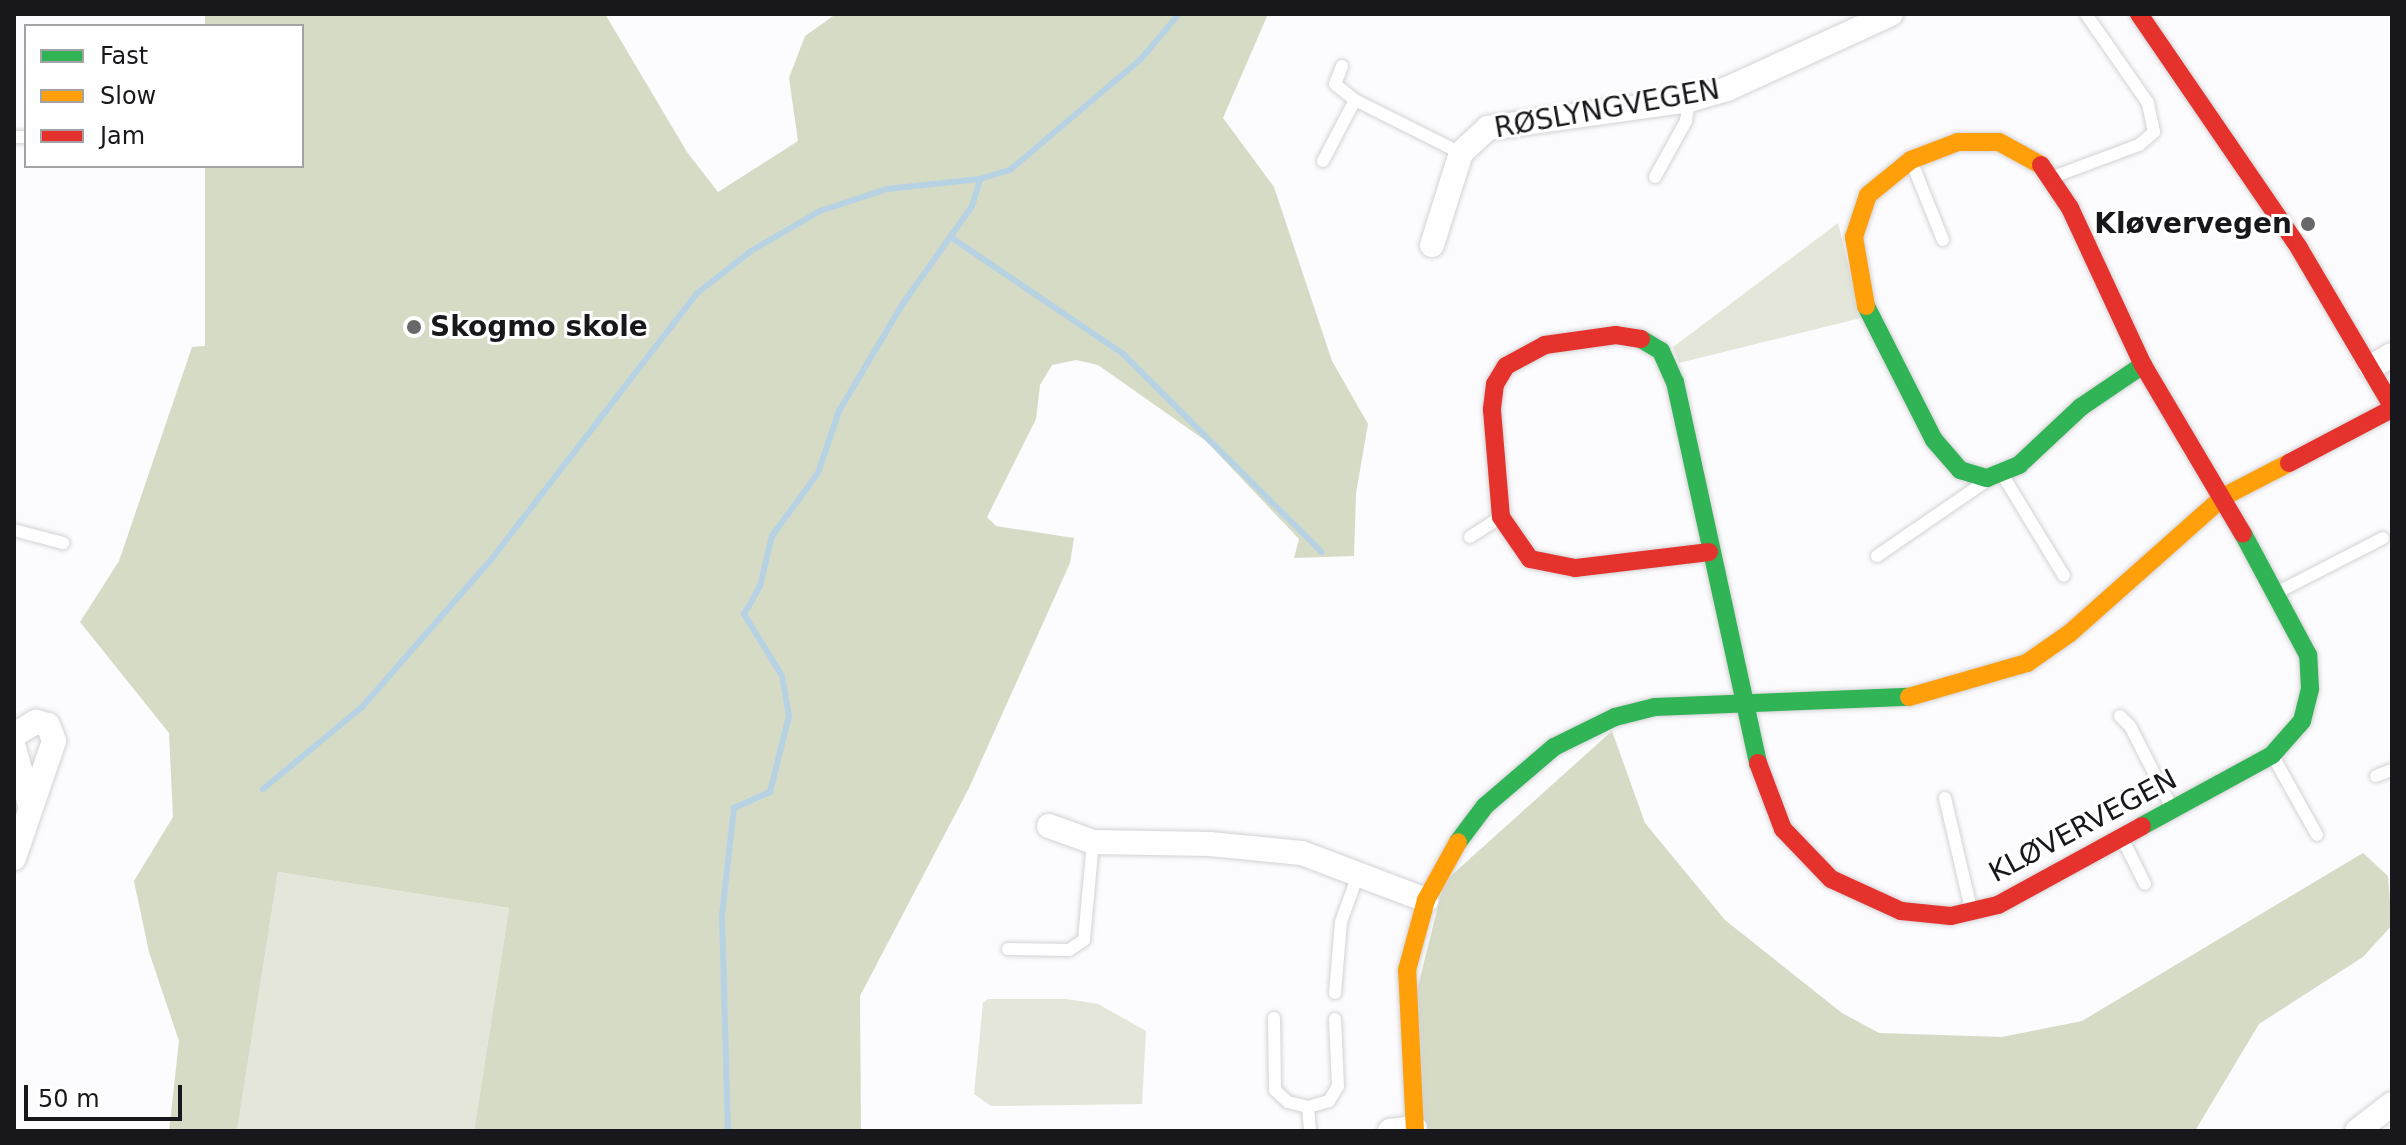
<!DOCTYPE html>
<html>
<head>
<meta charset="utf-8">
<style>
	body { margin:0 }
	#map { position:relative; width:2406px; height:1145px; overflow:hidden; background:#fcfbfd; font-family:"DejaVu Sans",sans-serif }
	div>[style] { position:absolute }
	.green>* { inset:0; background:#e3e6d9 }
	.forest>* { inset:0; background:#d6dbc6 }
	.stream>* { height:6px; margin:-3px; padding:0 3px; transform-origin:3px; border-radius:3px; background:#b7d3e3 }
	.roads { filter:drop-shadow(0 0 2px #d3d2d5) drop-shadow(0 0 2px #d3d2d5) }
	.lane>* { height:12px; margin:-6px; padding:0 6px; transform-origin:6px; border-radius:6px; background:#fffeff }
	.street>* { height:24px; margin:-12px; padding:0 12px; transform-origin:12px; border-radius:12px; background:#fffeff }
	.fast>* { height:18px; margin:-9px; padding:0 9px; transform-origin:9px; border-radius:9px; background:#30b455 }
	.slow>* { height:18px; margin:-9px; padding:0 9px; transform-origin:9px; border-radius:9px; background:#ff9f0a }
	.jam>* { height:18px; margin:-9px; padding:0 9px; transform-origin:9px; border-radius:9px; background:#e5322d }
	.dots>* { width:22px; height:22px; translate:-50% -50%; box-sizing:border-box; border:4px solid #fff; border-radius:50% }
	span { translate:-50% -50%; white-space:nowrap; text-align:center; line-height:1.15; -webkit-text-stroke:6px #fff; paint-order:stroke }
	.street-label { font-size:28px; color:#18171b }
	.poi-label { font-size:28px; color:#18171b; font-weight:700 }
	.right { translate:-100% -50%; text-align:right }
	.left { translate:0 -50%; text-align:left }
	.frame { position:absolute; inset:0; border:16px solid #18171b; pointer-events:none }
	.legend { position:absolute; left:24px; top:24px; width:280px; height:144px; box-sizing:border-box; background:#fff; border:2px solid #a3a2a4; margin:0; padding:10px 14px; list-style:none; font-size:24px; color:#18171b }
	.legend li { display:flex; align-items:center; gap:16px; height:40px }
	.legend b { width:40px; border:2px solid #a3a2a4 }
	.scale { position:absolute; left:24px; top:1085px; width:158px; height:36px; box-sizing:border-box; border:4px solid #18171b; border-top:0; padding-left:10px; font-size:24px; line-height:28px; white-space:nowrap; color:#18171b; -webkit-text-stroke:6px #fff; paint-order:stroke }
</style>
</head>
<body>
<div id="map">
	<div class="green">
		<i style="clip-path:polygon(1838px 223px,1861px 318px,1679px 363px,1673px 347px)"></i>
		<i style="clip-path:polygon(278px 872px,509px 908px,474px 1131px,237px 1131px)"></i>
		<i style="clip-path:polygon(988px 999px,1066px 999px,1098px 1004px,1146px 1031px,1142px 1104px,991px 1106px,974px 1094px,983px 1003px)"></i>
	</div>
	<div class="forest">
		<i style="clip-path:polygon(205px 14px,605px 14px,687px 152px,718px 192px,798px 141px,789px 78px,805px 36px,836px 14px,1268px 14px,1223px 118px,1274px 187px,1332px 361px,1368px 424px,1356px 493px,1354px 556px,1294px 558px,1299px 539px,1206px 441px,1098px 365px,1076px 360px,1052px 365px,1040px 385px,1036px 419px,987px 517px,996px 526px,1074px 538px,1070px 563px,969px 788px,860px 996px,861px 1131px,474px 1131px,509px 908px,278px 872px,237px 1131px,169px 1131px,179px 1041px,149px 952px,134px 881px,173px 817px,169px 733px,80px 622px,119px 561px,192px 347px,205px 346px,205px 166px,302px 166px,302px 26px,205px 26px)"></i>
		<i style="clip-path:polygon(1612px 731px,1645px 823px,1725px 920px,1842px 1013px,1879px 1033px,2002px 1037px,2082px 1021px,2363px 853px,2388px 876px,2392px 925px,2363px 957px,2259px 1024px,2195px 1131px,1411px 1131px,1404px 1042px,1444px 882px)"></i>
	</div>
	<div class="stream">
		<i style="left:952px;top:238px;width:205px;rotate:34.1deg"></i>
		<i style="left:1122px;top:353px;width:282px;rotate:44.9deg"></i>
		<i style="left:263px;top:789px;width:129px;rotate:-39.6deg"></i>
		<i style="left:362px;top:707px;width:194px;rotate:-48.8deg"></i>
		<i style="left:490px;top:561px;width:337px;rotate:-52.3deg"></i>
		<i style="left:696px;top:294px;width:70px;rotate:-38deg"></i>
		<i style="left:751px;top:251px;width:80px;rotate:-30.1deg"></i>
		<i style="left:820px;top:211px;width:71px;rotate:-18.2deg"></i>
		<i style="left:887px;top:189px;width:94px;rotate:-6.1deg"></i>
		<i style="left:980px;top:179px;width:31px;rotate:-17deg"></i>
		<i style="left:1010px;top:170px;width:172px;rotate:-40.3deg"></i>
		<i style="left:1141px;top:59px;width:59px;rotate:-49.8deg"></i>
		<i style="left:728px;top:1131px;width:216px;rotate:-91.6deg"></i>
		<i style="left:722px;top:915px;width:108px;rotate:-83.6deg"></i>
		<i style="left:734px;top:808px;width:39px;rotate:-24deg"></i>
		<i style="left:770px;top:792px;width:78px;rotate:-76deg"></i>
		<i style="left:789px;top:716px;width:41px;rotate:-99.9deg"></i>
		<i style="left:782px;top:676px;width:73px;rotate:-121.5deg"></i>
		<i style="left:744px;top:614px;width:32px;rotate:-60deg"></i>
		<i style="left:760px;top:586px;width:51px;rotate:-76.5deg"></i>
		<i style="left:772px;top:536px;width:78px;rotate:-53.9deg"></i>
		<i style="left:818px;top:473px;width:65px;rotate:-71.3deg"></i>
		<i style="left:839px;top:411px;width:123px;rotate:-59.3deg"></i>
		<i style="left:902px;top:305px;width:121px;rotate:-54.7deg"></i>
		<i style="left:972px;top:206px;width:28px;rotate:-73deg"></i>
	</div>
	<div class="roads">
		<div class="lane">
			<i style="left:1342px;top:66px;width:19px;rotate:111deg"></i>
			<i style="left:1335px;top:84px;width:26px;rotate:39deg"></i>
			<i style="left:1355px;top:100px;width:119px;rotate:26.6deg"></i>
			<i style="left:14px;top:137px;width:12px"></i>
			<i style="left:1323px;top:161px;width:69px;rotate:-62.3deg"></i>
			<i style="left:1912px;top:163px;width:83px;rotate:68.1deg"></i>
			<i style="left:1655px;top:177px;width:64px;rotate:-61deg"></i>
			<i style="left:1686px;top:121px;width:21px;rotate:-82deg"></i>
			<i style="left:2053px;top:177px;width:92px;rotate:-20.4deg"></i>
			<i style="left:2139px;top:145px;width:20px;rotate:-41deg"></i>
			<i style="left:2154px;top:132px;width:30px;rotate:-102deg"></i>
			<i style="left:2148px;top:103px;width:108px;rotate:-124.9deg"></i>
			<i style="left:2002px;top:474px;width:119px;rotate:58.7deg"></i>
			<i style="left:14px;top:530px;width:51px;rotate:14.9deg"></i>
			<i style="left:1470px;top:537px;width:33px;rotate:-33deg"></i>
			<i style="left:1877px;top:556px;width:132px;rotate:-34.5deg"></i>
			<i style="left:2278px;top:592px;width:118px;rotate:-27.2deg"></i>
			<i style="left:2120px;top:716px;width:14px;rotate:45deg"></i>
			<i style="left:2130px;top:726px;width:90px;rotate:62.9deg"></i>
			<i style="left:2274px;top:758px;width:88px;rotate:60.8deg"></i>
			<i style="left:2376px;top:776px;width:17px;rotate:-21deg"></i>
			<i style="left:1945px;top:798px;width:114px;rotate:76.8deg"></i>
			<i style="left:2123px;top:840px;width:49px;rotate:63.4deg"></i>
			<i style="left:1008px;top:949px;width:61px;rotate:0.9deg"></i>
			<i style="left:1069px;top:950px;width:18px;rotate:-34deg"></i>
			<i style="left:1084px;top:940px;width:98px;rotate:-84.8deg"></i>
			<i style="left:1335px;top:993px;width:71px;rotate:-85.2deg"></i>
			<i style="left:1341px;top:922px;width:53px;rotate:-70.2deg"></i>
			<i style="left:1274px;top:1018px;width:72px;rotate:89.2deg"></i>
			<i style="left:1275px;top:1090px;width:18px;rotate:43deg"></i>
			<i style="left:1288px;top:1102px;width:21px;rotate:14deg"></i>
			<i style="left:1308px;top:1107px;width:22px;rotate:-16deg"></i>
			<i style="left:1329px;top:1101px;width:17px;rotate:-59deg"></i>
			<i style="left:1338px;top:1086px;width:67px;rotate:-92.6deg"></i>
			<i style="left:1308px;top:1107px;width:24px;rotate:85deg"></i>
		</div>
		<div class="street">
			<i style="left:1432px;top:245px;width:96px;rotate:-72.5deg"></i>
			<i style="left:1461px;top:153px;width:37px;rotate:-43deg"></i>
			<i style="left:1488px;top:128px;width:203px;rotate:-7.9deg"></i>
			<i style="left:1689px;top:100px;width:40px;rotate:-16deg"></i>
			<i style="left:1727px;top:89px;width:180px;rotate:-24.6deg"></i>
			<i style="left:2371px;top:367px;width:24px;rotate:-30deg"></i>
			<i style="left:14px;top:735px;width:26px;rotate:-31deg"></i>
			<i style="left:36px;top:722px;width:12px;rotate:14deg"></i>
			<i style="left:48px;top:725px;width:17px;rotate:69deg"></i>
			<i style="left:54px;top:741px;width:124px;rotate:108.9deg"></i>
			<i style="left:14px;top:748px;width:59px;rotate:74.3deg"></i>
			<i style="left:1049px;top:826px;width:47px;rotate:20deg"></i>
			<i style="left:1093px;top:842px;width:117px;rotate:1deg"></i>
			<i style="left:1210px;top:844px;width:92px;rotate:5.6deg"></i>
			<i style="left:1302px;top:853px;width:133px;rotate:20.8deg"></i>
			<i style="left:1390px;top:1131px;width:25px;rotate:-7deg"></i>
			<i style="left:2357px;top:1131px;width:44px;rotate:-37.6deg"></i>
		</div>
		<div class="fast">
			<i style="left:1866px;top:306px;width:150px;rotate:63.1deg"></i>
			<i style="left:1934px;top:440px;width:40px;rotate:49deg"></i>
			<i style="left:1960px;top:470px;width:28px;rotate:17deg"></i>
			<i style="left:1987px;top:478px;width:35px;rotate:-22deg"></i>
			<i style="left:2019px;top:465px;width:85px;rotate:-43.1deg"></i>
			<i style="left:2081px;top:407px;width:75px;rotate:-34.1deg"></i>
			<i style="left:1641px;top:339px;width:23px;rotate:31deg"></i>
			<i style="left:1661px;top:351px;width:34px;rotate:66deg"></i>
			<i style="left:1675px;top:382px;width:390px;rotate:77.7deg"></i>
			<i style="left:2142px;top:826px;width:148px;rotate:-28.6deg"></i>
			<i style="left:2272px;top:755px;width:45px;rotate:-48.6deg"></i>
			<i style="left:2302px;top:721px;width:33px;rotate:-76deg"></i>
			<i style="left:2310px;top:689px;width:34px;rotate:-93deg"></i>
			<i style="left:2308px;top:655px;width:137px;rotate:-118.2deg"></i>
			<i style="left:1458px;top:842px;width:45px;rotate:-53.1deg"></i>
			<i style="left:1485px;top:806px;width:91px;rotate:-40.5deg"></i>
			<i style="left:1554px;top:747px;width:68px;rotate:-26.2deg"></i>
			<i style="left:1615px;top:717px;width:41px;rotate:-14deg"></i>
			<i style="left:1655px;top:707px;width:254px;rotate:-2.3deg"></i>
		</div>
		<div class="slow">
			<i style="left:1866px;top:306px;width:70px;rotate:-99.9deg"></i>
			<i style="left:1854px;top:237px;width:44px;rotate:-71.6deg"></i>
			<i style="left:1868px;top:195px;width:55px;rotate:-39.1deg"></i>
			<i style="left:1911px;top:160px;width:50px;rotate:-21deg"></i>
			<i style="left:1958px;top:142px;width:41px"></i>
			<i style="left:1999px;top:142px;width:48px;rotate:28.7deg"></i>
			<i style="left:1909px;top:697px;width:123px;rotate:-16.1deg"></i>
			<i style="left:2027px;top:663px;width:52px;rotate:-34.9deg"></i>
			<i style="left:2070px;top:633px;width:205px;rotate:-41.6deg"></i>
			<i style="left:2223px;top:497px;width:74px;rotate:-27.3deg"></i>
			<i style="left:1415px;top:1131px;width:161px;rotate:-92.8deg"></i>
			<i style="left:1407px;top:970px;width:73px;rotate:-74.8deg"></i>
			<i style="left:1426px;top:900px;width:66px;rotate:-61.1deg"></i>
		</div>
		<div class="jam">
			<i style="left:2139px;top:14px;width:283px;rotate:55.6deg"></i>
			<i style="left:2299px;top:248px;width:183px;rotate:59.5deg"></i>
			<i style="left:2041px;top:165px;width:52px;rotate:56deg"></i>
			<i style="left:2070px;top:208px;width:173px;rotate:65.1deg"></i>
			<i style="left:2143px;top:365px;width:196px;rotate:59.4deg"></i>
			<i style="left:1641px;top:339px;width:25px;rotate:-171deg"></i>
			<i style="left:1616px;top:335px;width:72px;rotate:172deg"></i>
			<i style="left:1545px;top:345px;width:44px;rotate:151.7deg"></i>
			<i style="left:1506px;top:366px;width:21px;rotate:121deg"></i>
			<i style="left:1495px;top:384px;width:26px;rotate:97deg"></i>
			<i style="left:1492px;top:410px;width:107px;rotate:85.2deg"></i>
			<i style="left:1501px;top:517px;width:51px;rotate:55.4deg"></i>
			<i style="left:1530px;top:559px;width:46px;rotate:11.3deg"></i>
			<i style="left:1575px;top:568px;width:135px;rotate:-6.8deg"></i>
			<i style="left:2289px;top:463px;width:116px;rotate:-27.7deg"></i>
			<i style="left:1758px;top:763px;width:71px;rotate:69.3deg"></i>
			<i style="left:1783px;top:829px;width:69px;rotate:46.2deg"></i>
			<i style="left:1831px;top:879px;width:77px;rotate:24.6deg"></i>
			<i style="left:1901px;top:911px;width:50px;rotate:5.7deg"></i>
			<i style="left:1951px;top:916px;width:48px;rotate:-13.2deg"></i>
			<i style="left:1998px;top:905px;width:164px;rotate:-28.7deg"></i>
		</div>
	</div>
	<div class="dots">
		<i style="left:2308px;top:224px;background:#68676a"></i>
		<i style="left:414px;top:327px;background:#68676a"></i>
	</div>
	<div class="street-label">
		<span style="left:1607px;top:109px;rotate:-10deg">RØSLYNGVEGEN</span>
		<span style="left:2083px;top:826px;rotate:-28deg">KLØVERVEGEN</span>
	</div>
	<div class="poi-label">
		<span class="right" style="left:2292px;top:224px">Kløvervegen</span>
		<span class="left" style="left:430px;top:327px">Skogmo skole</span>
	</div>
	<div class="frame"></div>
	<ul class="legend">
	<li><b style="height:10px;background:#30b455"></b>Fast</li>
	<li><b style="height:10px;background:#ff9f0a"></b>Slow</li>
	<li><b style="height:10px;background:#e5322d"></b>Jam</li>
	</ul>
	<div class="scale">50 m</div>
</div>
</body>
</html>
